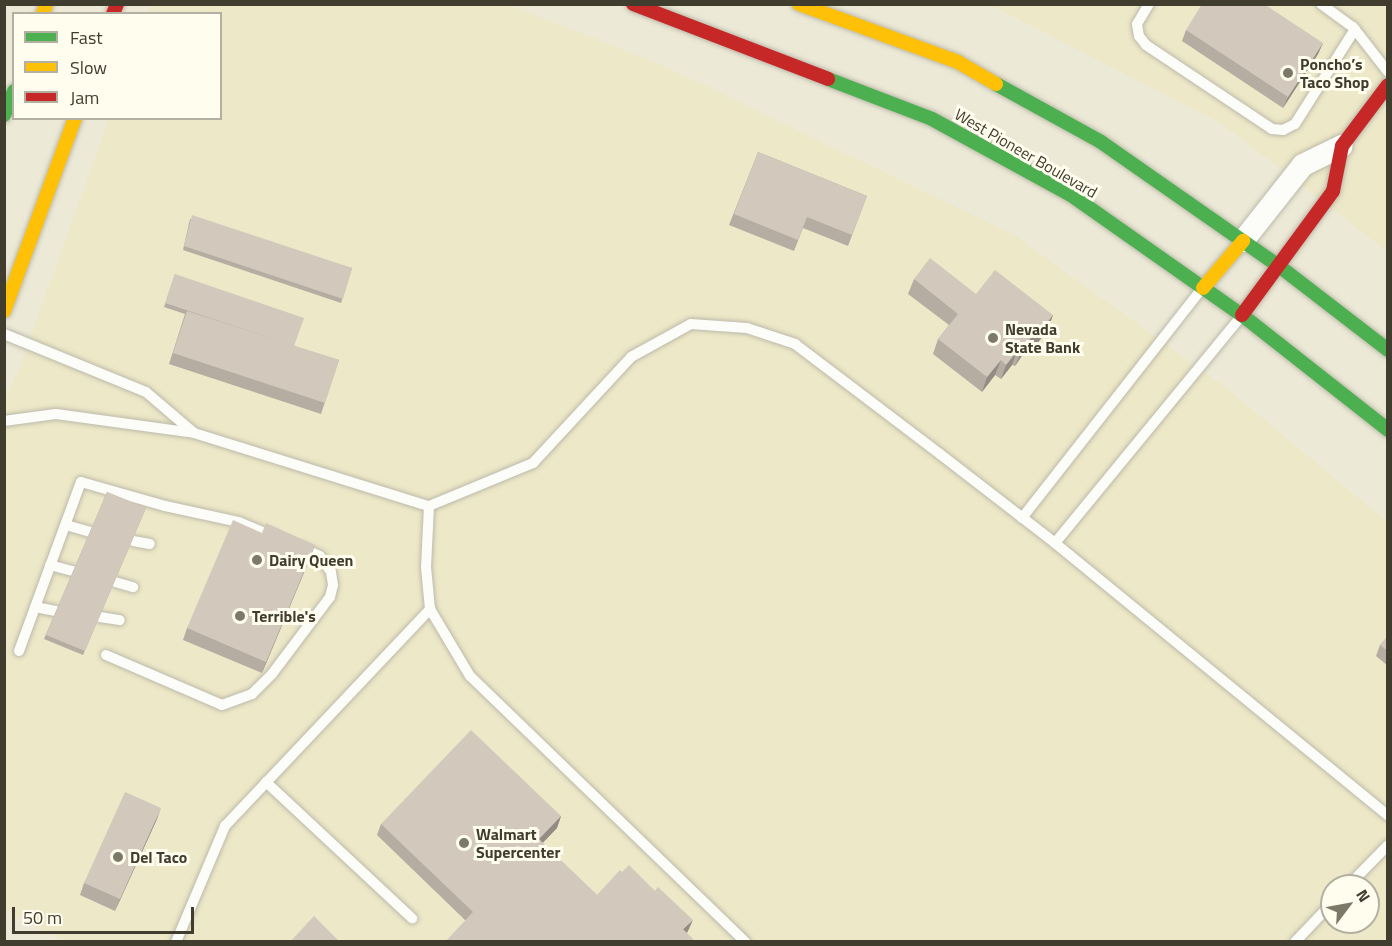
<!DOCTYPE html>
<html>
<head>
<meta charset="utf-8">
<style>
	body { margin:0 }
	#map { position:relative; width:1392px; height:946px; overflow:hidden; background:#ece9d6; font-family:"Titillium Web",sans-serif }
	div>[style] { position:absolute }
	.built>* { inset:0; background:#ede8c7 }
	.roads { filter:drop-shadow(0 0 2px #bcbaab) drop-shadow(0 0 2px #bcbaab) }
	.lane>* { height:10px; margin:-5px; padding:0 5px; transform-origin:5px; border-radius:5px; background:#fcfcf9 }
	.street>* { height:22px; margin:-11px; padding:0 11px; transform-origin:11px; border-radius:11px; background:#fcfcf9 }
	.fast>* { height:14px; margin:-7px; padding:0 7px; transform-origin:7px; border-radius:7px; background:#4caf50 }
	.slow>* { height:14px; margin:-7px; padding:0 7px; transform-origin:7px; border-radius:7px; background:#ffc107 }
	.jam>* { height:14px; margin:-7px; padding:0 7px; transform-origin:7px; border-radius:7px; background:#c62828 }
	.wall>* { inset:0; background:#b5aca2 }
	.shaded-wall>* { inset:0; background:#948c84 }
	.building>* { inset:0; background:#d3c8bc }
	.dots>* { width:16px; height:16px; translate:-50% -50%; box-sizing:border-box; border:3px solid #fffdee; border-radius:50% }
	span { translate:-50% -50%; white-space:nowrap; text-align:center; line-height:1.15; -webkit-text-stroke:6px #fffdee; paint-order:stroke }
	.poi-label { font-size:16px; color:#403d2f; font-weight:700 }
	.left { translate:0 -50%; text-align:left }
	.street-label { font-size:16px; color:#403d2f }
	.frame { position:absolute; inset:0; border:6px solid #403d2f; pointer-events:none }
	.legend { position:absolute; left:12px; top:12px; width:210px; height:108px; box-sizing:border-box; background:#fffdee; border:2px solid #b3b0a2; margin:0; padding:8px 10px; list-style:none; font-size:18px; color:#403d2f }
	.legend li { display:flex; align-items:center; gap:12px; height:30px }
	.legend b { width:30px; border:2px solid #b3b0a2 }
	.north { position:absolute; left:1320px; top:874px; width:60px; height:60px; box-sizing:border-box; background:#fffdee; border:2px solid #b3b0a2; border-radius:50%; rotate:58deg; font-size:16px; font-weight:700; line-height:24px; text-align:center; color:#403d2f }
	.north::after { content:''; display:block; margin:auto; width:21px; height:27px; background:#7c7969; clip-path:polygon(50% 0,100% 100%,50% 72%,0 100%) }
	.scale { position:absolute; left:12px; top:907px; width:182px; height:27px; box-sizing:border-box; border:3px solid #403d2f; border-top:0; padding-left:8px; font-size:18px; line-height:21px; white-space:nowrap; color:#403d2f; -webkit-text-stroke:4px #fffdee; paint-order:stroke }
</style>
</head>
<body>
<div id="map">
	<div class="built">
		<i style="clip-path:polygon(evenodd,150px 5px,509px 5px,664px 66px,1014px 235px,1225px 387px,1387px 522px,1387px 941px,65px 942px,5px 910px,5px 398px,20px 366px,109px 119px,220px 118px,220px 14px,147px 13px,150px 5px,1332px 886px,1368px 886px,1368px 922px,1332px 922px,1332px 886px)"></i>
		<i style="clip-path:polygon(990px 5px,1387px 5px,1387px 251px,1221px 123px)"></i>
	</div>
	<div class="roads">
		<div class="lane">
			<i style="left:1149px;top:4px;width:23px;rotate:121deg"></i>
			<i style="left:1137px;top:24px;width:12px;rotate:81deg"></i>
			<i style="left:1139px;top:36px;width:11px;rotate:52deg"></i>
			<i style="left:1146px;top:45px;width:151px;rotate:33.7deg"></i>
			<i style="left:1272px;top:129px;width:11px;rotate:5deg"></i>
			<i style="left:1283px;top:130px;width:13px;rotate:-27deg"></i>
			<i style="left:1295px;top:124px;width:112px;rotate:-57.7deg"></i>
			<i style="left:1321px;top:4px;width:39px;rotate:36deg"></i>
			<i style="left:1353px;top:27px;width:57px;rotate:52.1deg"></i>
			<i style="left:4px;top:334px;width:153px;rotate:22.2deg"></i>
			<i style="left:146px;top:392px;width:63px;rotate:40.5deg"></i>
			<i style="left:4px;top:421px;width:52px;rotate:-7.7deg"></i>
			<i style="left:56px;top:414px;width:139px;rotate:7.8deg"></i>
			<i style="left:194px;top:433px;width:246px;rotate:17.3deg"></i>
			<i style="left:429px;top:506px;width:113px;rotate:-22.5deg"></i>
			<i style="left:533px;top:463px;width:144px;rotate:-47.2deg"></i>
			<i style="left:631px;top:357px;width:68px;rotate:-28.8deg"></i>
			<i style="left:691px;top:324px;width:56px;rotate:4.1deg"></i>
			<i style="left:747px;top:328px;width:51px;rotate:18.4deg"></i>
			<i style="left:795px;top:344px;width:182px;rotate:37.2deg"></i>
			<i style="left:940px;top:454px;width:145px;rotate:37.7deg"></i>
			<i style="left:1055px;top:543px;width:431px;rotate:39.3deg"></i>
			<i style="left:429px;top:506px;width:61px;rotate:92.8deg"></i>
			<i style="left:426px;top:567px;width:42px;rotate:84.6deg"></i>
			<i style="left:430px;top:609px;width:78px;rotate:59.2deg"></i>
			<i style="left:470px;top:676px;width:383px;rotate:44deg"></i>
			<i style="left:1022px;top:518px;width:290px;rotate:-51.9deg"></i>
			<i style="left:66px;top:525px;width:25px;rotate:16deg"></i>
			<i style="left:133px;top:541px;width:17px;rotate:10deg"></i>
			<i style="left:1055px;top:543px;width:291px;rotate:-50.6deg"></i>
			<i style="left:50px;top:565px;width:24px;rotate:15deg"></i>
			<i style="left:115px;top:582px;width:19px;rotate:16deg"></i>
			<i style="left:35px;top:607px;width:21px;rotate:11deg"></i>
			<i style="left:100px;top:617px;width:20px;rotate:9deg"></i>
			<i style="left:19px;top:651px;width:180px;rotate:-69.9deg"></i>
			<i style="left:81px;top:482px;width:87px;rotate:15.9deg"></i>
			<i style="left:165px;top:506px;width:76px;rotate:12.2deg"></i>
			<i style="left:239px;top:522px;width:38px;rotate:23deg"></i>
			<i style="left:106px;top:655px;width:126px;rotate:23.3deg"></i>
			<i style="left:222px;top:705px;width:32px;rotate:-20deg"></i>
			<i style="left:252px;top:694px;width:28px;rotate:-45deg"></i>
			<i style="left:272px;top:674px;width:96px;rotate:-53deg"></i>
			<i style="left:330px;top:597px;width:12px;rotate:-76deg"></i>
			<i style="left:333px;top:585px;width:13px;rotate:-99deg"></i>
			<i style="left:331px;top:572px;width:19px;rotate:-125deg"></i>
			<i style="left:320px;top:556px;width:22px;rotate:-156deg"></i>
			<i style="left:266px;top:782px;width:200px;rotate:43deg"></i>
			<i style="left:1348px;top:886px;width:57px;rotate:-45.7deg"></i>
			<i style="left:176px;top:942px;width:126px;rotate:-67.1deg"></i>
			<i style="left:225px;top:826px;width:299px;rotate:-46.6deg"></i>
			<i style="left:1295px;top:942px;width:54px;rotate:-46.5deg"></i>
		</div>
		<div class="street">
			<i style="left:1243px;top:241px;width:97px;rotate:-51.7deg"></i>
			<i style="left:1303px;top:165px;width:43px;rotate:-26deg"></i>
		</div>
		<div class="fast">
			<i style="left:828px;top:79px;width:111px;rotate:21deg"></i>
			<i style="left:932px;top:119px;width:158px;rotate:28.7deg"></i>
			<i style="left:1071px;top:195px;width:209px;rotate:35.1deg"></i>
			<i style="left:1242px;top:315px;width:186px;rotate:38.2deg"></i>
			<i style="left:996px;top:84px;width:120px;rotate:28.9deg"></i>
			<i style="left:1101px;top:142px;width:217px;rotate:34.9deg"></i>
			<i style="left:1279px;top:266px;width:138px;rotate:37.6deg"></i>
			<i style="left:4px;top:115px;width:26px;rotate:-67deg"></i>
		</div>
		<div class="slow">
			<i style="left:799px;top:4px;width:169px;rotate:20deg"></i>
			<i style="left:958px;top:62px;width:44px;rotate:30.1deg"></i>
			<i style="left:43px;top:14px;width:10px;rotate:-73deg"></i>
			<i style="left:1203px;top:288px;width:62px;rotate:-49.6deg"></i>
			<i style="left:4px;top:311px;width:206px;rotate:-69.8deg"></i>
		</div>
		<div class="jam">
			<i style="left:633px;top:4px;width:209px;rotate:21deg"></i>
			<i style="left:113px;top:14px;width:11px;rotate:-68deg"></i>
			<i style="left:1242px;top:315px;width:154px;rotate:-53.7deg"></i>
			<i style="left:1333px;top:191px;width:46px;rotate:-78.7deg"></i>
			<i style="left:1342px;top:146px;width:76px;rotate:-53deg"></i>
		</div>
	</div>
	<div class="wall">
		<i style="clip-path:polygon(1186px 30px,1323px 43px,1318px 54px,1283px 108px,1182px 41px)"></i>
		<i style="clip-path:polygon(758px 152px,867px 196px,848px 246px,803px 228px,794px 251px,729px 225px)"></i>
		<i style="clip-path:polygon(190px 219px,352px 268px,341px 303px,183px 250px)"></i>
		<i style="clip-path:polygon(175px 274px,294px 346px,339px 360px,321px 414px,169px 364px,185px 314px,164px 307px)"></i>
		<i style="clip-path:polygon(914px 279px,976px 294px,1053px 315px,1048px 329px,1034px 348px,1028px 347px,1015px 366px,1012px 365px,1001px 379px,995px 375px,982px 392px,933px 354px,938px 339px,949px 325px,908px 294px)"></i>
		<i style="clip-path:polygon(107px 492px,146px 508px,83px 655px,44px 639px)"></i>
		<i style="clip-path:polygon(315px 545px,262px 673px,183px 640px,187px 628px)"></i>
		<i style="clip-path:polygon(1388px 636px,1388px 666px,1376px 656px,1380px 645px)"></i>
		<i style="clip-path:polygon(561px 816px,557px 828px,542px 843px,597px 895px,688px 931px,687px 933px,465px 920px,377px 835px,381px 824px)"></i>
		<i style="clip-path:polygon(157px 819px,115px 911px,80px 895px,84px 883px)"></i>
	</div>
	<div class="shaded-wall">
		<i style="clip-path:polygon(1323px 43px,1318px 54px,1283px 108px,1288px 97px)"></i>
		<i style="clip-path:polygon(1053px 315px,1048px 329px,1034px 348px,1028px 347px,1015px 366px,1021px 352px,1034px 333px)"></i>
		<i style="clip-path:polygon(1017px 351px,1012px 365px,1001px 379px,1006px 365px)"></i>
		<i style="clip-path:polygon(1001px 360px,995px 375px,982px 392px,987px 377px)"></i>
		<i style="clip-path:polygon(315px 545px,311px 556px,262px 673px,266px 662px)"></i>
		<i style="clip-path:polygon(161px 808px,157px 819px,115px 911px,120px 899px)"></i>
		<i style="clip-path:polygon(561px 816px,557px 828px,535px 851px,539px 839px)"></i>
		<i style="clip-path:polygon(693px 920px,688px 931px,679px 941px,683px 929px)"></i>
	</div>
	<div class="building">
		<i style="clip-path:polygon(1202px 4px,1264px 4px,1323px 43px,1288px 97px,1186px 30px)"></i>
		<i style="clip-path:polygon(758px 152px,867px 196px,852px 235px,807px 217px,798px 240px,734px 214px)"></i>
		<i style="clip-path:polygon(192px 215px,352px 268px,343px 299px,184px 246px)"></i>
		<i style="clip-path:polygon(930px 258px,976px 294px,995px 270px,1053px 315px,1039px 333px,1034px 333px,1021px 352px,1017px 351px,1006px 365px,1001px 360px,987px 377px,938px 339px,958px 314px,914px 279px)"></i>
		<i style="clip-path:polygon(175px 274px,304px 318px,294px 346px,165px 303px)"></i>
		<i style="clip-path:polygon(187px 311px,339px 360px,325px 403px,173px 353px)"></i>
		<i style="clip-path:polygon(107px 492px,146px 508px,85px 651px,46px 635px)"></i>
		<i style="clip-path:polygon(233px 520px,262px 533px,266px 523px,315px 545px,266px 662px,187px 628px)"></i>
		<i style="clip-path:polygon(1388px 636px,1388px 651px,1380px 645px)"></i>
		<i style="clip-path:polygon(471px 730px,561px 816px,539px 839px,597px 895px,620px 870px,622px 872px,629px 865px,655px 891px,658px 887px,693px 920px,683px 929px,696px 942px,445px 942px,473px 912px,381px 824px)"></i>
		<i style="clip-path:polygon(125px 792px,161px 808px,120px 899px,84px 883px)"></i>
		<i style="clip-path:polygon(314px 916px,340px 942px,290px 942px)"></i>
	</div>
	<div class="dots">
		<i style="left:1288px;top:73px;background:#7c7969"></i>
		<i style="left:993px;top:338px;background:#7c7969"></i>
		<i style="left:257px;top:560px;background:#7c7969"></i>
		<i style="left:240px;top:616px;background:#7c7969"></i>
		<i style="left:464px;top:843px;background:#7c7969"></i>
		<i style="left:118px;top:857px;background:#7c7969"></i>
	</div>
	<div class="poi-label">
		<span class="left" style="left:1300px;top:73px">Poncho’s<br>Taco Shop</span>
		<span class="left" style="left:1005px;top:338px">Nevada<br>State Bank</span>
		<span class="left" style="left:269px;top:560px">Dairy Queen</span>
		<span class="left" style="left:252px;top:616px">Terrible's</span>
		<span class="left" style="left:476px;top:843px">Walmart<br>Supercenter</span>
		<span class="left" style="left:130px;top:857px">Del Taco</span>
	</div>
	<div class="street-label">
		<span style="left:1026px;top:153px;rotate:30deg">West Pioneer Boulevard</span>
	</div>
	<div class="frame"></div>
	<ul class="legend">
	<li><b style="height:8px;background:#4caf50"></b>Fast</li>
	<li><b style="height:8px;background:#ffc107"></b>Slow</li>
	<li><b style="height:8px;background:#c62828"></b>Jam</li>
	</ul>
	<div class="north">N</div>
	<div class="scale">50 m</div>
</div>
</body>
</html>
